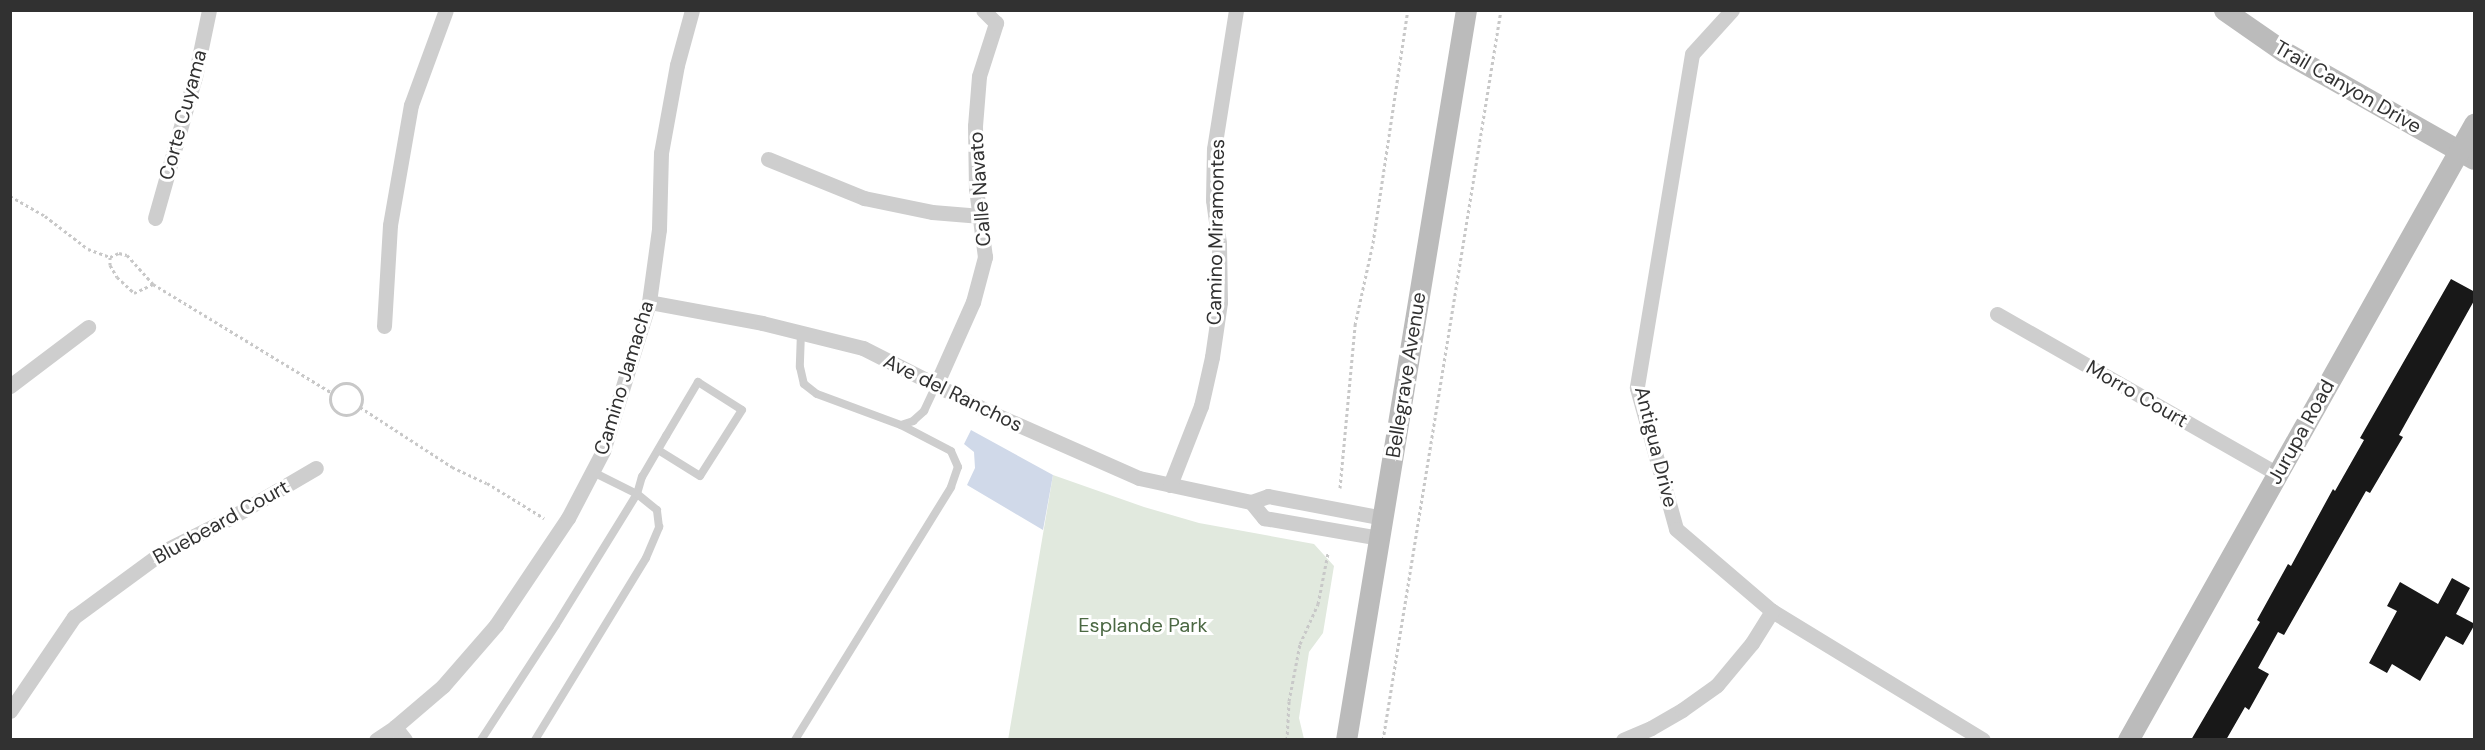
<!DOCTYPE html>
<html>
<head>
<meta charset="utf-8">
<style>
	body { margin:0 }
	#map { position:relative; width:2485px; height:750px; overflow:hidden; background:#fff; font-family:"DM Sans",sans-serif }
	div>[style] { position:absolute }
	.green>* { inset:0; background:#e1e9de }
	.water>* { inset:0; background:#d0d9e9 }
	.building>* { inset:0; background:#181818 }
	.path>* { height:3px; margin-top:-1.5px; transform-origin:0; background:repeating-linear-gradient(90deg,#c8c8c8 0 3px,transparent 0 6px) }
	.path>.ring { margin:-1.5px; padding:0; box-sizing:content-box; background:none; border:3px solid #c8c8c8; border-radius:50% }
	.lane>* { height:8px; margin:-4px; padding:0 4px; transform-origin:4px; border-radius:4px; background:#cecece }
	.street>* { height:15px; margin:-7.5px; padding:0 7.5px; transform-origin:7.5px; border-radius:7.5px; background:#cecece }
	.secondary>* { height:21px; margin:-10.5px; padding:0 10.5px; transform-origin:10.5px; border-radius:10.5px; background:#bbb }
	span { translate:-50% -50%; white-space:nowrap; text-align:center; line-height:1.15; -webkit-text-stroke:6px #fff; paint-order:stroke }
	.street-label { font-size:20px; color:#313131 }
	.park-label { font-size:20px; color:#4b6843 }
	.frame { position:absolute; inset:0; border:12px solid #313131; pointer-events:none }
</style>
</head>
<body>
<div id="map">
	<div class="green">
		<i style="clip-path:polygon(1053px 475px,1144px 507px,1199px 523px,1314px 544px,1334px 566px,1323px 633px,1309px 652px,1299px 718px,1304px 739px,1008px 740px)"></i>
	</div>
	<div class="water">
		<i style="clip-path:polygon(971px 430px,1053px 475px,1043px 530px,967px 485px,975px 468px,974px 452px,964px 444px)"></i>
	</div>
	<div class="building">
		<i style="clip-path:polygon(2451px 279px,2475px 292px,2475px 299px,2399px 435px,2403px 437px,2370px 493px,2366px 491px,2284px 635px,2278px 632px,2258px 668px,2269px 674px,2249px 710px,2245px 707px,2226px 740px,2191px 740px,2260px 622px,2257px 620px,2288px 564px,2291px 566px,2333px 489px,2335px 491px,2364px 440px,2360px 438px)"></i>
		<i style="clip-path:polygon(2452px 578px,2470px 588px,2456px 614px,2475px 624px,2463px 645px,2446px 636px,2420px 681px,2392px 664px,2387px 673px,2369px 663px,2397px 611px,2387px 606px,2400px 582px,2438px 604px)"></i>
	</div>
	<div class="path">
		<i style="left:10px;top:196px;width:40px;rotate:29.7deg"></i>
		<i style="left:45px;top:216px;width:54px;rotate:37.5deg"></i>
		<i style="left:88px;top:249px;width:23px;rotate:20deg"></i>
		<i style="left:110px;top:257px;width:10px;rotate:-24deg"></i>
		<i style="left:119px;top:253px;width:8px;rotate:14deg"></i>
		<i style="left:127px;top:255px;width:39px;rotate:48deg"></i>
		<i style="left:153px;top:284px;width:210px;rotate:31.3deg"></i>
		<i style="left:110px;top:257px;width:8px;rotate:90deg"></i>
		<i style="left:110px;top:265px;width:14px;rotate:60deg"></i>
		<i style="left:117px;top:277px;width:23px;rotate:43deg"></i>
		<i style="left:134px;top:293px;width:21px;rotate:-25deg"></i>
		<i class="ring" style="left:330px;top:383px;width:29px;height:29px"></i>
		<i style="left:360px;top:407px;width:110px;rotate:33.1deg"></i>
		<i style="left:452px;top:467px;width:38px;rotate:25deg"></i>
		<i style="left:487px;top:483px;width:67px;rotate:31.6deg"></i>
		<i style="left:1340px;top:488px;width:164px;rotate:-84.7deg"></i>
		<i style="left:1355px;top:325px;width:84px;rotate:-77.6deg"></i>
		<i style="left:1373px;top:243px;width:236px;rotate:-81.5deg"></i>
		<i style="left:1287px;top:740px;width:39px;rotate:-87deg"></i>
		<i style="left:1289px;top:701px;width:58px;rotate:-79.1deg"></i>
		<i style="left:1300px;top:644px;width:44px;rotate:-65.8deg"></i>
		<i style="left:1318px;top:604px;width:52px;rotate:-78.9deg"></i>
		<i style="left:1383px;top:740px;width:739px;rotate:-80.82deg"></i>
	</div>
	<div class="lane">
		<i style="left:801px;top:332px;width:35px;rotate:92deg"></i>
		<i style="left:800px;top:367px;width:17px;rotate:77deg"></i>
		<i style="left:804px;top:384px;width:16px;rotate:38deg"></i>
		<i style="left:817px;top:394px;width:90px;rotate:20.3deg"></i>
		<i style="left:901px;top:425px;width:13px;rotate:-18deg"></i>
		<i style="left:913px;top:421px;width:15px;rotate:-42deg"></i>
		<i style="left:924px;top:411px;width:29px;rotate:-65deg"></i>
		<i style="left:481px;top:740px;width:137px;rotate:-56.9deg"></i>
		<i style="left:556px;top:625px;width:154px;rotate:-58.3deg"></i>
		<i style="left:637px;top:494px;width:18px;rotate:-74deg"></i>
		<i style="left:642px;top:477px;width:48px;rotate:-59.7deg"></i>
		<i style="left:666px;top:436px;width:63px;rotate:-59.3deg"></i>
		<i style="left:698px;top:382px;width:52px;rotate:32.5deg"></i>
		<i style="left:742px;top:410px;width:78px;rotate:122.5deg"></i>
		<i style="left:700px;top:476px;width:49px;rotate:-148.2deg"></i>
		<i style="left:535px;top:740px;width:213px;rotate:-58.6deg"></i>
		<i style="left:646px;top:558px;width:34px;rotate:-67deg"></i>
		<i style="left:659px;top:527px;width:17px;rotate:-97deg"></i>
		<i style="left:657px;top:510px;width:26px;rotate:-141deg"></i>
		<i style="left:637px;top:494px;width:49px;rotate:-153.4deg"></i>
		<i style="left:795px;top:740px;width:297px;rotate:-58.3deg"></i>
		<i style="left:951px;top:487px;width:21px;rotate:-71deg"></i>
		<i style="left:958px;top:467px;width:17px;rotate:-114deg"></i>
		<i style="left:951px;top:451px;width:56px;rotate:-152.5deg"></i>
	</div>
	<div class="street">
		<i style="left:1732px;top:10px;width:59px;rotate:132.3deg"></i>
		<i style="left:1692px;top:54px;width:338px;rotate:99.4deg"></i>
		<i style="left:1637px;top:388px;width:146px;rotate:74.5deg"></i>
		<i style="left:1676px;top:529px;width:126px;rotate:40.5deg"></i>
		<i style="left:1772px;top:611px;width:247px;rotate:31.4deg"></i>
		<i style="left:768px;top:159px;width:104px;rotate:22.1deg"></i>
		<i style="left:864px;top:198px;width:69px;rotate:11.6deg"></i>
		<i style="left:932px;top:212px;width:49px;rotate:4.7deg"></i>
		<i style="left:155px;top:218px;width:147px;rotate:-74.2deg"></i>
		<i style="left:195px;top:77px;width:68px;rotate:-78.2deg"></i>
		<i style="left:649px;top:302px;width:115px;rotate:10.5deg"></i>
		<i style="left:762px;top:323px;width:104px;rotate:13.9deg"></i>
		<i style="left:863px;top:348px;width:139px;rotate:26.9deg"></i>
		<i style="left:987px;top:411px;width:166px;rotate:23.8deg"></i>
		<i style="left:1139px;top:478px;width:115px;rotate:12.1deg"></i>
		<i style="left:1251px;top:502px;width:18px;rotate:-19deg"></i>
		<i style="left:1268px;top:496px;width:117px;rotate:10.8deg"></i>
		<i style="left:1997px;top:314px;width:322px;rotate:29.7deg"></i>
		<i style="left:384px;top:326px;width:101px;rotate:-86.6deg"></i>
		<i style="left:390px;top:225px;width:122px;rotate:-80.1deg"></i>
		<i style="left:411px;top:105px;width:101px;rotate:-69.8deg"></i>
		<i style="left:936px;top:385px;width:91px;rotate:-66deg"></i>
		<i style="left:973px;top:302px;width:47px;rotate:-75.1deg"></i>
		<i style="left:985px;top:257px;width:69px;rotate:-97.5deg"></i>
		<i style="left:976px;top:189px;width:63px;rotate:-90.9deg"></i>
		<i style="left:975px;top:126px;width:50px;rotate:-85.4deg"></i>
		<i style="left:979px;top:76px;width:56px;rotate:-72.2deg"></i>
		<i style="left:996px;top:23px;width:18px;rotate:-135deg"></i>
		<i style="left:10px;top:386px;width:98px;rotate:-37.1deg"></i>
		<i style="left:1170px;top:485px;width:85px;rotate:-68.6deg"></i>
		<i style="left:1201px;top:406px;width:50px;rotate:-77.3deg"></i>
		<i style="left:1212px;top:357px;width:56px;rotate:-81.7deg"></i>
		<i style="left:1220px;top:302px;width:59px;rotate:-91deg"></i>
		<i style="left:1219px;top:243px;width:43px;rotate:-97.9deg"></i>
		<i style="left:1213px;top:200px;width:51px;rotate:-88.9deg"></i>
		<i style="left:1214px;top:149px;width:141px;rotate:-81deg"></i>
		<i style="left:1251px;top:502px;width:21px;rotate:51deg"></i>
		<i style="left:1264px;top:518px;width:118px;rotate:9.8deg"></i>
		<i style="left:10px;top:711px;width:114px;rotate:-55.8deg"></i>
		<i style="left:74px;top:617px;width:112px;rotate:-36.3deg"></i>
		<i style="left:164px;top:551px;width:76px;rotate:-26.6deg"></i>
		<i style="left:232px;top:517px;width:97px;rotate:-30.3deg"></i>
		<i style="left:395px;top:727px;width:16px;rotate:52deg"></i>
		<i style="left:376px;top:740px;width:23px;rotate:-34deg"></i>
		<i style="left:395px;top:727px;width:63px;rotate:-40.5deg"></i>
		<i style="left:443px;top:686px;width:81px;rotate:-49deg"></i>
		<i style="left:496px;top:625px;width:129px;rotate:-56.1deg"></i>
		<i style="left:568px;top:518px;width:76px;rotate:-62.4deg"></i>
		<i style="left:603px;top:451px;width:156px;rotate:-72.8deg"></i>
		<i style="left:649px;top:302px;width:74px;rotate:-82.2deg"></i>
		<i style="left:659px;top:229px;width:76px;rotate:-88.5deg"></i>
		<i style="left:661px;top:153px;width:89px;rotate:-79.7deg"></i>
		<i style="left:677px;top:65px;width:57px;rotate:-74.7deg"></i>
		<i style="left:1623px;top:740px;width:30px;rotate:-23deg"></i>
		<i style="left:1651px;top:728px;width:36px;rotate:-30deg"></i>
		<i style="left:1682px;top:710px;width:43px;rotate:-35.5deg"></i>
		<i style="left:1717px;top:685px;width:55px;rotate:-50.2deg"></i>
		<i style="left:1752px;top:643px;width:38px;rotate:-58deg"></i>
	</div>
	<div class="secondary">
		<i style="left:2224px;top:10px;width:72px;rotate:34.8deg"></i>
		<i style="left:2283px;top:51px;width:219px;rotate:29.5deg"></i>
		<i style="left:1346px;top:740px;width:740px;rotate:-80.67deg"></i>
		<i style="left:2128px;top:740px;width:707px;rotate:-60.68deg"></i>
	</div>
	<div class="street-label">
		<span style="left:2348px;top:87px;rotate:30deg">Trail Canyon Drive</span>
		<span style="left:183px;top:115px;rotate:-75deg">Corte Cuyama</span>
		<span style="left:980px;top:189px;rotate:-94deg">Calle Navato</span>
		<span style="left:1216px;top:232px;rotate:-89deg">Camino Miramontes</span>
		<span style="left:1406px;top:375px;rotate:-81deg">Bellegrave Avenue</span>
		<span style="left:624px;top:378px;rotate:-73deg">Camino Jamacha</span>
		<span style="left:953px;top:393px;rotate:26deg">Ave del Ranchos</span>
		<span style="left:2137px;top:394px;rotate:30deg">Morro Court</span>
		<span style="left:2301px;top:432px;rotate:-61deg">Jurupa Road</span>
		<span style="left:1656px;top:447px;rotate:76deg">Antigua Drive</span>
		<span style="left:221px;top:522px;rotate:-29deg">Bluebeard Court</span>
	</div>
	<div class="park-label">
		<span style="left:1143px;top:625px">Esplande Park</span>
	</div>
	<div class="frame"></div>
</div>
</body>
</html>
